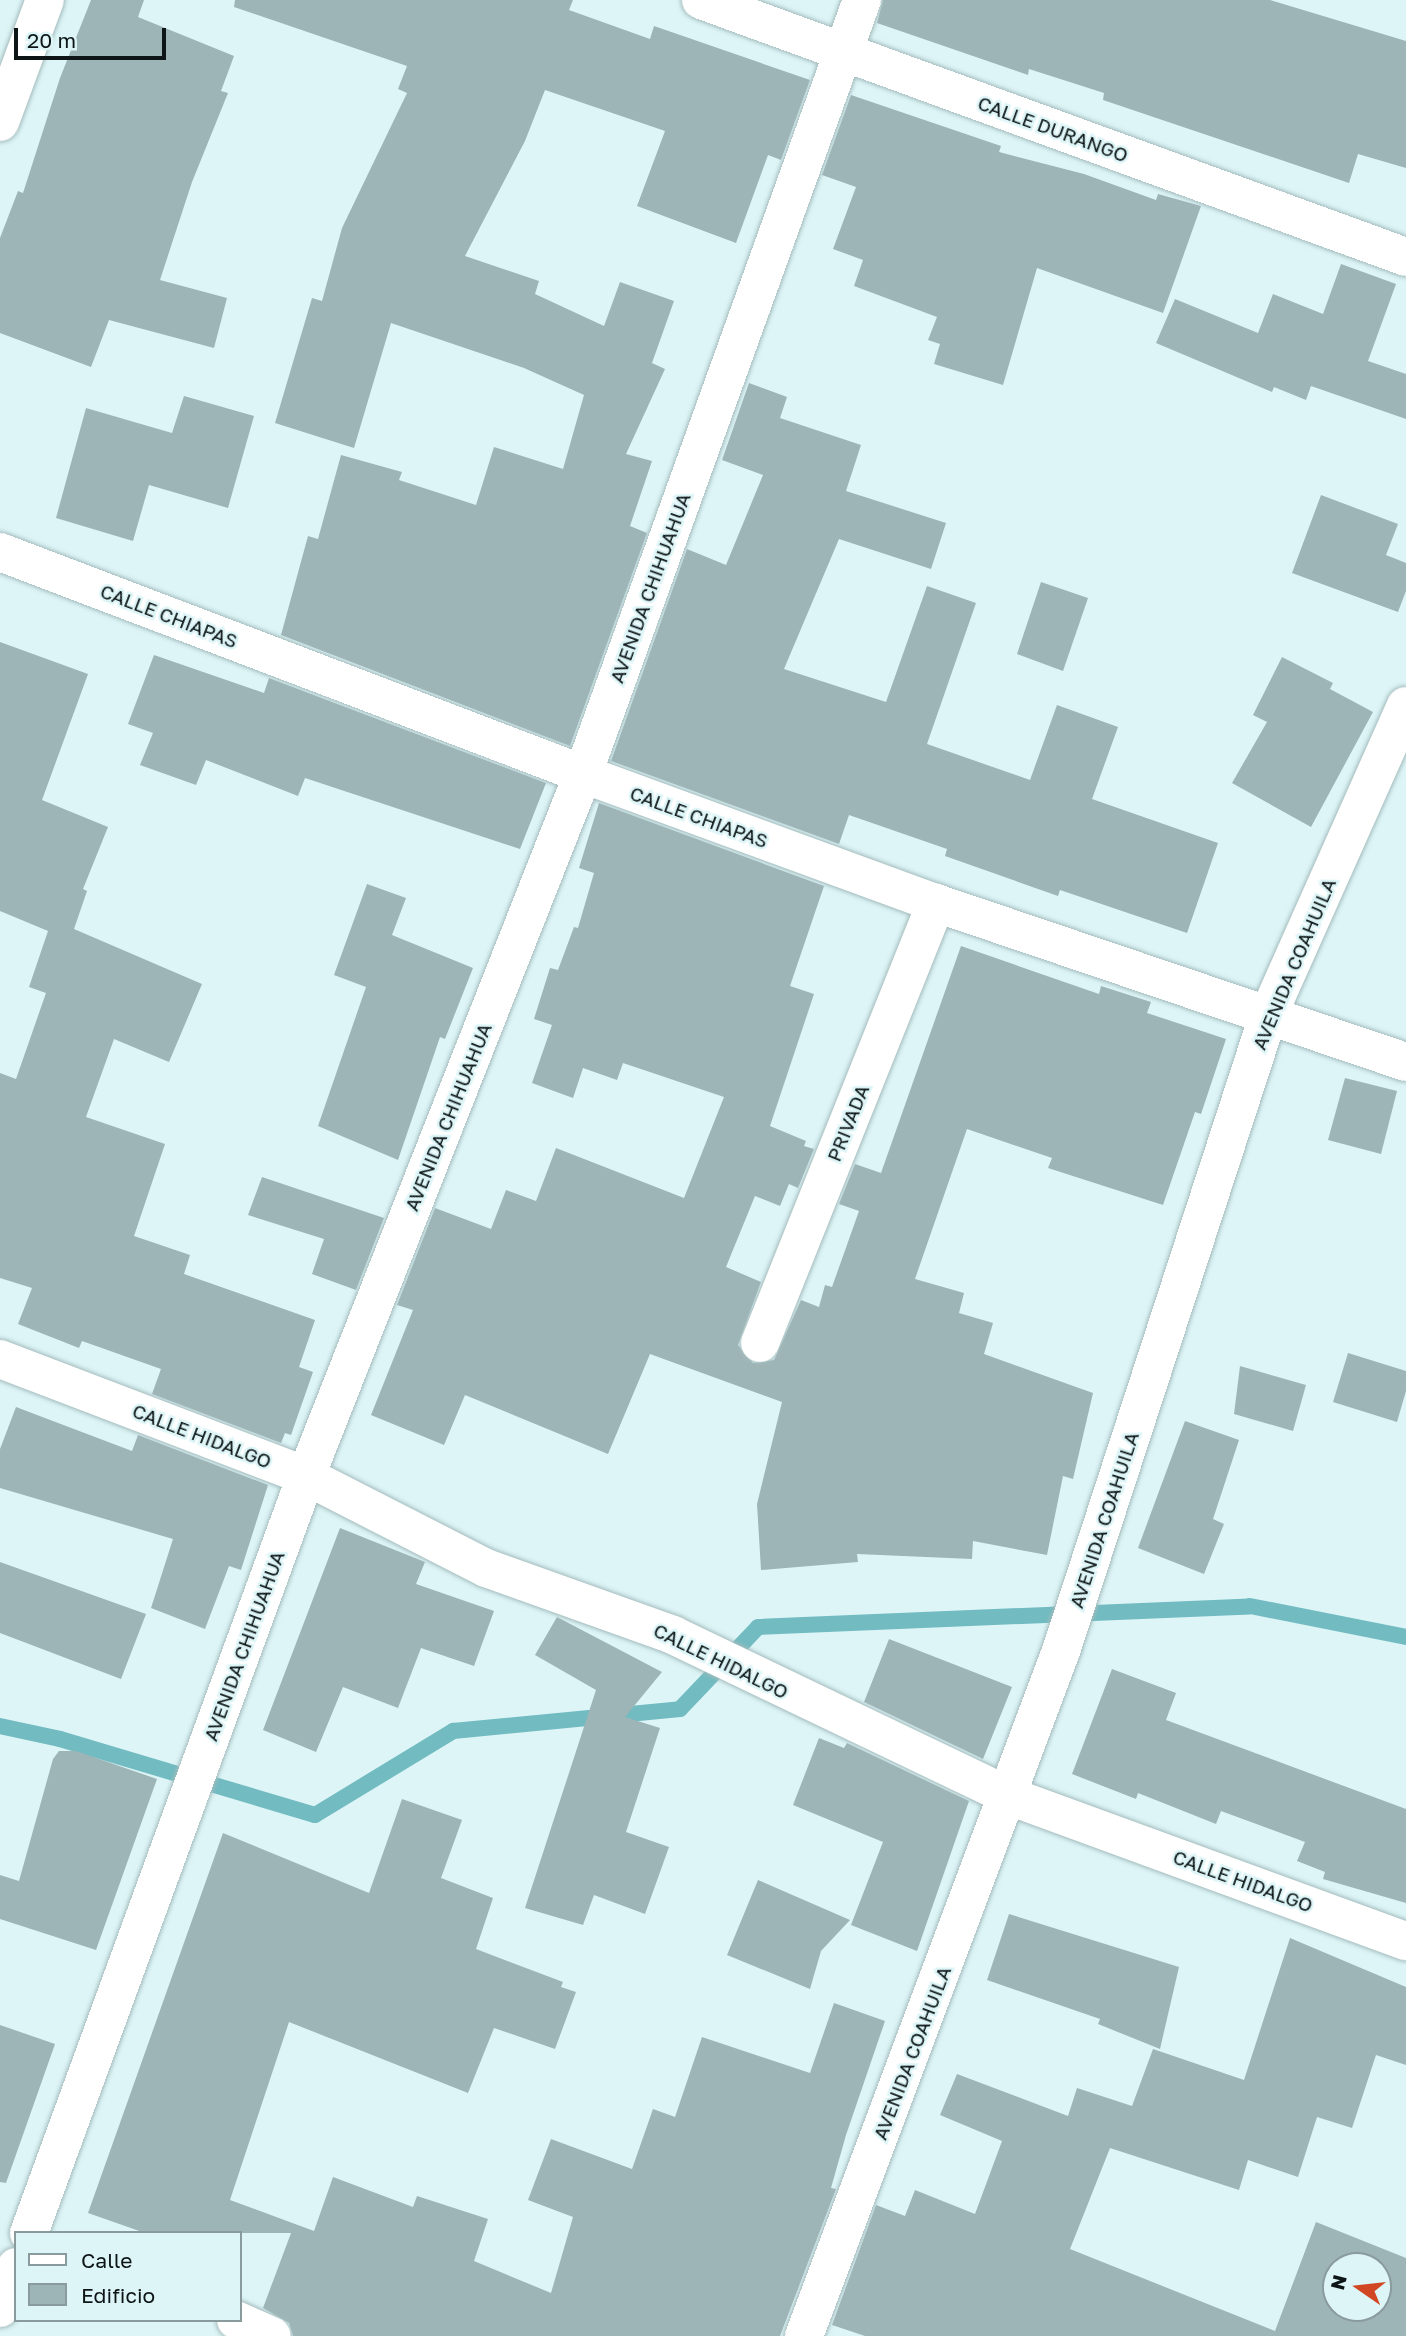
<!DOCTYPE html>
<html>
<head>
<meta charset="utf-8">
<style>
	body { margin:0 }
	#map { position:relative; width:1406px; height:2336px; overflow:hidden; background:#ddf5f7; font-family:"Golos Text",sans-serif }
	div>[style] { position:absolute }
	.stream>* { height:16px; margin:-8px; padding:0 8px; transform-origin:8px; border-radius:8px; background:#71bbc1 }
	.building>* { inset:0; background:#9eb5b7 }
	.roads { filter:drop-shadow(0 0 2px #a4bbbc) drop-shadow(0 0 2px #a4bbbc) }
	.minor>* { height:38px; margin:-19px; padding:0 19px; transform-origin:19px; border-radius:19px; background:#fff }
	.tertiary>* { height:38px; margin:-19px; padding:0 19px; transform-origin:19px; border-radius:19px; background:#fff }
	span { translate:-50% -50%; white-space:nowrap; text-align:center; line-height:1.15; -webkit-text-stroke:5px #ddf5f7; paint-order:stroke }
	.street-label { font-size:19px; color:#0d1516 }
	.legend { position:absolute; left:14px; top:2231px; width:228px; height:91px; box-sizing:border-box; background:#ddf5f7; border:2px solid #8a9b9d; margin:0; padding:9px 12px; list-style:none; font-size:21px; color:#0d1516 }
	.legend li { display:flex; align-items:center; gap:14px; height:35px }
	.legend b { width:35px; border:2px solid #8a9b9d }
	.north { position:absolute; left:1322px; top:2252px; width:70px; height:70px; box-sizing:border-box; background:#ddf5f7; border:2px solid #8a9b9d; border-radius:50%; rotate:284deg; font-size:19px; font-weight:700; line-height:28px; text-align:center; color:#0d1516 }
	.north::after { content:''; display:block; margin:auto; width:24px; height:32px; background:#d14724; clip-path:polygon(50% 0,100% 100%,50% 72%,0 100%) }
	.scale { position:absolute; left:14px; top:28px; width:152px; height:32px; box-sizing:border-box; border:4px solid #0d1516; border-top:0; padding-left:9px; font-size:21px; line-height:24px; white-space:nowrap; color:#0d1516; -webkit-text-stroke:5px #ddf5f7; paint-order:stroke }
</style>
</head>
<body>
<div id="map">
	<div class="stream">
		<i style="left:0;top:1726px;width:61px;rotate:12.2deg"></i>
		<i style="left:60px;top:1739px;width:266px;rotate:16.6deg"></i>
		<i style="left:315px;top:1815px;width:162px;rotate:-31.3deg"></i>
		<i style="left:453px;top:1731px;width:228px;rotate:-5.5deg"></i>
		<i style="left:680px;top:1709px;width:113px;rotate:-46.4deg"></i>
		<i style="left:758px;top:1627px;width:492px;rotate:-2.4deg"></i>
		<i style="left:1250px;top:1606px;width:159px;rotate:11.2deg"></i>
	</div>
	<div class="building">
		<i style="clip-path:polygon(91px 0,144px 0,138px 17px,234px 56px,221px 91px,228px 93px,192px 182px,160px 280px,227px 298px,214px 348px,109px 320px,91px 367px,0 333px,0 238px,18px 191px,23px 193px,60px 78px)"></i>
		<i style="clip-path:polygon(235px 0,573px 0,569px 10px,650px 39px,654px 26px,810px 80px,781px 160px,768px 155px,736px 243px,637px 206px,665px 131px,545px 90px,525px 141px,465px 256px,539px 281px,535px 294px,604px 326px,620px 282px,674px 301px,652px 363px,665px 369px,626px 454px,652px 461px,630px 526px,647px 533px,570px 746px,281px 635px,308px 536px,318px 539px,341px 455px,402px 472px,399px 480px,476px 505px,494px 447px,563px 469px,584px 395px,524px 368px,391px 323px,354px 448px,275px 423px,312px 298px,322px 301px,342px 228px,407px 93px,398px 89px,407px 66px,234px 7px)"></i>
		<i style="clip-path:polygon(883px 0,1270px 0,1406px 41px,1406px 168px,1358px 154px,1349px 183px,1103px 100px,1104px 93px,1029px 69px,1028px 75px,877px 23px)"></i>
		<i style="clip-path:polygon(851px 95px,1001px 146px,999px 152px,1084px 174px,1156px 200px,1158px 194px,1201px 206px,1163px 313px,1037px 268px,1003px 385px,934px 364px,940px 344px,928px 340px,937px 317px,854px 286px,863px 260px,833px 249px,856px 187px,822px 175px)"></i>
		<i style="clip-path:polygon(1341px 264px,1396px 284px,1368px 361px,1406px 374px,1406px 419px,1311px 386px,1306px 400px,1274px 387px,1272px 392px,1156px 343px,1175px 299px,1258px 333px,1273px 294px,1323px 314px)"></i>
		<i style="clip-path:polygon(749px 383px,787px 397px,780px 418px,861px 445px,846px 491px,946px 523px,931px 569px,839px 539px,784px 669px,886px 702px,927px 586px,976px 603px,927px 744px,1030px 780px,1057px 705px,1118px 727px,1092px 799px,1218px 843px,1187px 933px,1060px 890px,1058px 896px,945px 856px,947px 849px,849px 815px,839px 844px,611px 761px,687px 549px,726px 565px,763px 475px,722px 460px)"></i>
		<i style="clip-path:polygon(184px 396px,254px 416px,228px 508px,149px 485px,133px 541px,56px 518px,86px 408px,172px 433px)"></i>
		<i style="clip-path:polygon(1321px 495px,1398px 524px,1386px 555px,1406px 563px,1406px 591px,1398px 612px,1292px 573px)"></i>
		<i style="clip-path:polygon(1041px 582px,1088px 598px,1063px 671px,1017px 654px)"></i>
		<i style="clip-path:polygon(0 642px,88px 674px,42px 800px,108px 827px,83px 889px,87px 891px,74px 929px,202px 984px,169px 1062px,114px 1039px,86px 1117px,165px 1144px,134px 1236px,190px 1255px,184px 1274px,315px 1320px,299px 1367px,313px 1372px,291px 1435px,285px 1433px,281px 1443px,152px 1394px,161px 1369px,82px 1341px,79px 1348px,18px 1324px,32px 1288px,0 1278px,0 1073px,16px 1079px,46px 993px,29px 987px,48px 931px,0 911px)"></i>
		<i style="clip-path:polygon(154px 655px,264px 693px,269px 678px,546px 783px,520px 849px,305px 778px,298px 796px,206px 760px,196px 785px,140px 765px,153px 733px,128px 724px)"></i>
		<i style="clip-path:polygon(1282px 657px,1333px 683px,1330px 689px,1373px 712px,1311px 827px,1232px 783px,1267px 722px,1253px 715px)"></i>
		<i style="clip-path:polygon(599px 803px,824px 886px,790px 986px,814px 994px,770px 1126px,806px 1141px,804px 1146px,814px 1149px,798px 1188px,789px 1184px,780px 1206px,755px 1196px,726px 1267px,761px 1282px,738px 1345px,753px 1363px,774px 1360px,801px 1300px,819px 1307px,825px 1285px,832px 1287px,859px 1211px,839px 1204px,855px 1164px,881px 1173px,961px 946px,1099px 994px,1101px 986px,1151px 1002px,1147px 1013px,1226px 1039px,1201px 1114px,1195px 1112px,1163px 1205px,1048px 1168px,1052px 1158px,967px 1129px,915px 1279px,964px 1293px,959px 1313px,993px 1323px,984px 1354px,1093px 1393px,1073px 1479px,1063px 1476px,1047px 1555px,973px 1541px,972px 1559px,857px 1554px,858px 1562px,761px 1570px,757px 1504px,782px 1402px,650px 1354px,608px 1454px,465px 1395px,444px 1445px,371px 1415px,413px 1310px,397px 1305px,435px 1208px,491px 1229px,506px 1190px,536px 1201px,556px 1148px,684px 1198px,724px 1097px,623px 1063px,617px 1080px,583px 1068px,573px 1098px,532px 1083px,552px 1025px,534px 1019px,550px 968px,558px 970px,574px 927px,578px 928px,594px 873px,579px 868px)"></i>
		<i style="clip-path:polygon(367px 884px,406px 898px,392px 935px,473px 968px,445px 1039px,440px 1037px,398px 1160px,318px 1126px,366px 987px,334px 975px)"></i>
		<i style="clip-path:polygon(1345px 1078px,1397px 1091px,1381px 1154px,1328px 1140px)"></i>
		<i style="clip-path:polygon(262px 1177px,384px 1218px,356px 1290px,312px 1274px,324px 1239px,248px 1215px)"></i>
		<i style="clip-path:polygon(1348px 1353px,1406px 1371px,1406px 1391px,1397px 1422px,1333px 1402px)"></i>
		<i style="clip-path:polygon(1240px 1366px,1306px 1385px,1293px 1431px,1234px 1414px)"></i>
		<i style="clip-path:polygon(16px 1407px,132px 1451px,138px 1435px,268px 1485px,241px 1570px,229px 1566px,205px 1629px,151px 1608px,173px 1539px,0 1488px,0 1449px)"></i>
		<i style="clip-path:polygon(1185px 1421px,1239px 1440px,1213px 1519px,1224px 1524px,1204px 1574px,1138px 1548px)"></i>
		<i style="clip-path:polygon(340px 1528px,425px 1562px,416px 1584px,494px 1611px,474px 1666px,421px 1648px,398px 1708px,343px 1687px,316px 1752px,263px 1730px)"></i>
		<i style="clip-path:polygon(0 1562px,146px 1614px,121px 1679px,0 1633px)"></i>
		<i style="clip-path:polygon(557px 1617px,662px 1672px,625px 1717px,660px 1728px,626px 1832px,669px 1847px,645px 1914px,594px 1895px,583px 1925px,525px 1908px,596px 1690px,535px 1655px)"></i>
		<i style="clip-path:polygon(889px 1639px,1012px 1687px,983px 1759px,864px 1702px)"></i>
		<i style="clip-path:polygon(1112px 1669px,1176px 1693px,1166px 1720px,1406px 1809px,1406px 1903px,1323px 1879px,1325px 1872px,1297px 1861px,1305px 1842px,1221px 1811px,1216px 1824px,1138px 1793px,1136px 1799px,1072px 1774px)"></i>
		<i style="clip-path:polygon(819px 1738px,844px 1748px,847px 1743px,969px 1801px,917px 1951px,851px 1925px,883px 1842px,793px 1805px)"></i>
		<i style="clip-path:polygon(59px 1751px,76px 1751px,157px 1779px,96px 1950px,0 1919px,0 1875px,19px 1881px,53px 1759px)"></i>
		<i style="clip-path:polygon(402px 1799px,462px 1820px,441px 1878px,493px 1898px,476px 1949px,563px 1982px,561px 1987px,576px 1992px,555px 2049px,494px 2028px,468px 2093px,289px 2022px,230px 2200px,314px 2231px,333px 2177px,413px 2207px,417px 2196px,488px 2219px,474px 2261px,551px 2293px,573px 2217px,528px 2200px,551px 2139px,632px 2169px,653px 2109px,675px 2117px,702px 2037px,810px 2073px,834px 2003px,885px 2021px,846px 2135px,831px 2188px,836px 2189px,780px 2336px,293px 2336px,289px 2323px,263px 2308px,291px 2233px,145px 2233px,88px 2213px,223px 1833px,369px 1893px)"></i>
		<i style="clip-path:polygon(758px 1880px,850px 1920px,821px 1951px,810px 1989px,727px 1955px)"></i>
		<i style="clip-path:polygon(1009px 1914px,1179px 1967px,1160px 2049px,1098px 2024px,1100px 2019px,987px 1980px)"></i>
		<i style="clip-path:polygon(evenodd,1290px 1938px,1406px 1987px,1406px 2065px,1376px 2055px,1352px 2128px,1317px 2117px,1298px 2177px,1248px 2160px,1239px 2190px,1110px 2148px,1070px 2249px,1275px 2331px,1316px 2222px,1406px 2258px,1406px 2336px,865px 2336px,832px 2325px,876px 2205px,905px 2216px,915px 2190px,975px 2214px,1002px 2141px,940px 2115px,957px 2074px,1068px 2116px,1077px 2088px,1132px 2106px,1153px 2049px,1244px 2080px,1290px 1938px,1336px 2266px,1378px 2266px,1378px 2308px,1336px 2308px,1336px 2266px)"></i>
		<i style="clip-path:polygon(0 2025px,55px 2044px,6px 2183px,0 2182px)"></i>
	</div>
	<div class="roads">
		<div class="minor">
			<i style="left:701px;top:0;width:750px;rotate:20.03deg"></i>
			<i style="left:0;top:122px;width:130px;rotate:-69.8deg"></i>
			<i style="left:0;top:552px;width:624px;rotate:20.85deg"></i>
			<i style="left:583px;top:774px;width:376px;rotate:20.1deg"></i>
			<i style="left:936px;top:903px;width:496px;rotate:18.7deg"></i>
			<i style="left:760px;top:1343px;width:474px;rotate:-68.2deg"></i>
			<i style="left:0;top:1359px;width:328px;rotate:20.9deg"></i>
			<i style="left:306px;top:1476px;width:202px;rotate:27.1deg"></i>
			<i style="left:486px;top:1568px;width:199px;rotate:19.7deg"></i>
			<i style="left:673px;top:1635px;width:373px;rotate:25.6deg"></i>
			<i style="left:1009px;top:1796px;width:423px;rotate:20.1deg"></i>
			<i style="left:29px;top:2233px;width:806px;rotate:-69.9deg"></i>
			<i style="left:306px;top:1476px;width:755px;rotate:-68.47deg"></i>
			<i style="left:583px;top:774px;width:823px;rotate:-70.18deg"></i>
			<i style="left:0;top:2308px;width:44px;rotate:-68.7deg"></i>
			<i style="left:236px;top:2320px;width:39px;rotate:24deg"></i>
		</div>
		<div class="tertiary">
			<i style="left:804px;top:2336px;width:735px;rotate:-69.44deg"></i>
			<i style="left:1062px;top:1648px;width:668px;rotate:-71.94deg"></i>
			<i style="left:1269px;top:1013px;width:336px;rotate:-66deg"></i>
		</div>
	</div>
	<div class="street-label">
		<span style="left:1053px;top:129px;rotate:20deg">CALLE DURANGO</span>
		<span style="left:650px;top:588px;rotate:-70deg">AVENIDA CHIHUAHUA</span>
		<span style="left:169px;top:616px;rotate:21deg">CALLE CHIAPAS</span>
		<span style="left:699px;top:817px;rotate:20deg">CALLE CHIAPAS</span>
		<span style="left:1294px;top:964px;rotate:-67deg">AVENIDA COAHUILA</span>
		<span style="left:448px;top:1117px;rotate:-68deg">AVENIDA CHIHUAHUA</span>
		<span style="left:848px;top:1123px;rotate:-68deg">PRIVADA</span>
		<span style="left:202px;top:1436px;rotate:21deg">CALLE HIDALGO</span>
		<span style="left:1104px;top:1520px;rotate:-72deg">AVENIDA COAHUILA</span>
		<span style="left:244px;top:1646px;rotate:-70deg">AVENIDA CHIHUAHUA</span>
		<span style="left:721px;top:1661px;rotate:26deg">CALLE HIDALGO</span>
		<span style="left:1243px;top:1881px;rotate:20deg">CALLE HIDALGO</span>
		<span style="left:912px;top:2053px;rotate:-69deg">AVENIDA COAHUILA</span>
	</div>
	<ul class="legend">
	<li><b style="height:9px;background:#fff"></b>Calle</li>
	<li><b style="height:19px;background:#9eb5b7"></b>Edificio</li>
	</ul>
	<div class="north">N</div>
	<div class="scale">20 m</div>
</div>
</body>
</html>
